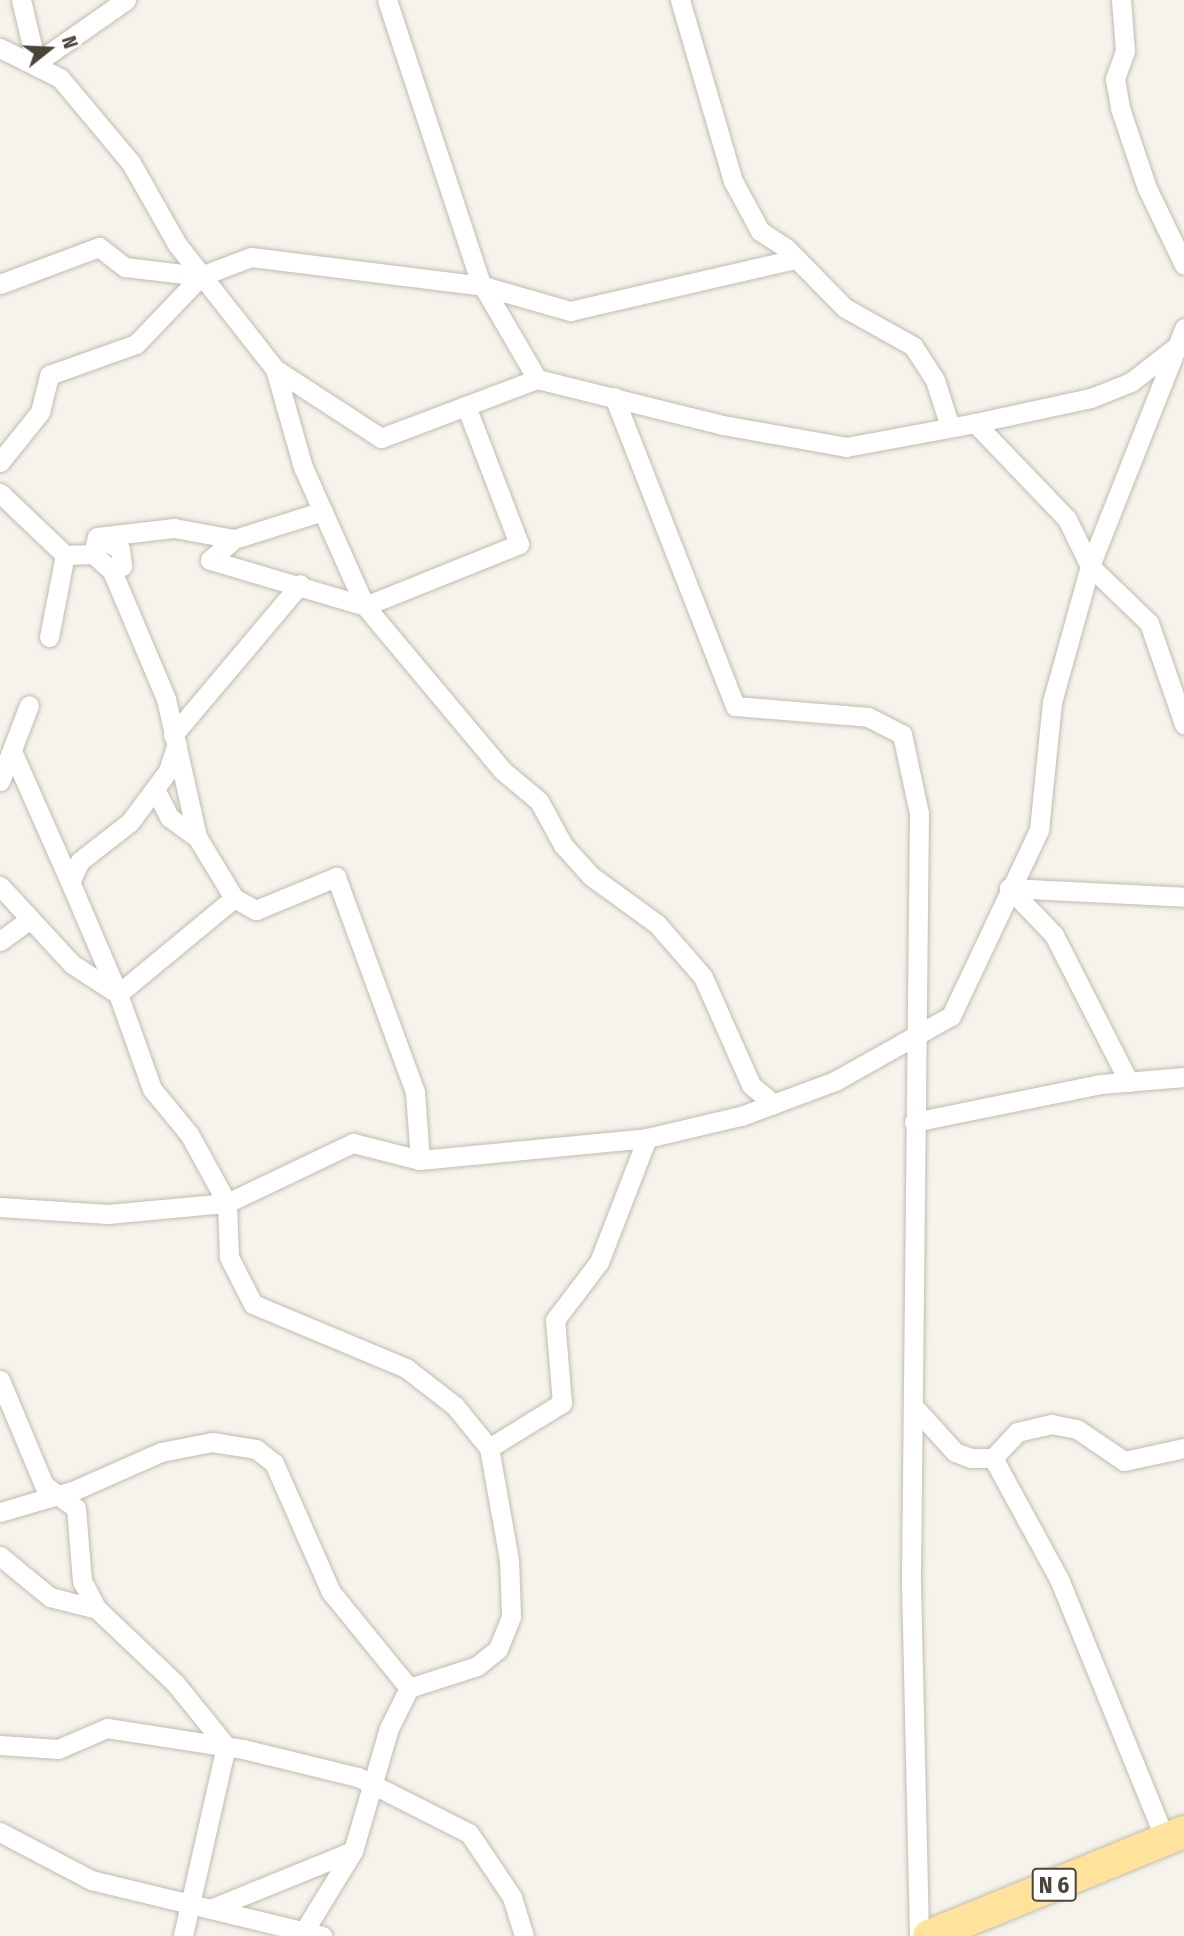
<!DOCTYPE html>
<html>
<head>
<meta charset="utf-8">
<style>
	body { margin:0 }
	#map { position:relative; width:1184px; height:1936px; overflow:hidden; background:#f6f3ec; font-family:"Fira Sans Condensed",sans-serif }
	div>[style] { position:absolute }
	.roads { filter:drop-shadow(0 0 2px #c2bbae) drop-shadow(0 0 2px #c2bbae) }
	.street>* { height:19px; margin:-9.5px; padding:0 9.5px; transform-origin:9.5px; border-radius:9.5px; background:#fff }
	.primary>* { height:32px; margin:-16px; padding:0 16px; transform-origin:16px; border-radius:16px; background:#ffe39c }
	span { translate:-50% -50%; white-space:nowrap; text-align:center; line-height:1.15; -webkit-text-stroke:5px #fff; paint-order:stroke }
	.shield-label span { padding:2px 5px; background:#fff; border:2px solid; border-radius:5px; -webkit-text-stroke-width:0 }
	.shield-label { font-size:23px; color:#4b4439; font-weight:700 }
	.north { position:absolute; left:14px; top:14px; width:70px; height:70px; -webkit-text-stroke:5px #fff; paint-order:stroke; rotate:72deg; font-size:19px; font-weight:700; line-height:28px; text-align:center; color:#4b4439 }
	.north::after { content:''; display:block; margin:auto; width:24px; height:32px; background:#4b4439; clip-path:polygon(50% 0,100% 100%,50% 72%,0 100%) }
</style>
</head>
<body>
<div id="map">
	<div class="roads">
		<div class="street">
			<i style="left:21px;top:0;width:65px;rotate:76.6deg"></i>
			<i style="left:36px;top:63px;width:110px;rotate:-35deg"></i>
			<i style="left:387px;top:0;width:296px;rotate:71.7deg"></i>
			<i style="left:480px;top:281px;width:113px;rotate:59.8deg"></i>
			<i style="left:680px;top:0;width:189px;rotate:73.7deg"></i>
			<i style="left:733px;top:181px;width:57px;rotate:61.6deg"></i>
			<i style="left:760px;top:231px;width:31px;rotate:33deg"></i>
			<i style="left:786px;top:248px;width:84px;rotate:45.5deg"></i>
			<i style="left:845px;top:308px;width:78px;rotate:29.2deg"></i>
			<i style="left:913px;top:346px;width:40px;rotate:57.1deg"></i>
			<i style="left:935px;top:380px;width:49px;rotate:72.3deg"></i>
			<i style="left:1121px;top:0;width:51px;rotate:85.5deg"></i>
			<i style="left:1125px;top:51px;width:30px;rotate:110deg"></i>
			<i style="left:1115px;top:79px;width:29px;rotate:80deg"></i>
			<i style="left:1120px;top:108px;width:84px;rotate:71.4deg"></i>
			<i style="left:1147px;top:188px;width:85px;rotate:64.3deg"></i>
			<i style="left:0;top:48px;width:67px;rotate:26.6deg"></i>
			<i style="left:60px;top:78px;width:111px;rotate:50.1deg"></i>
			<i style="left:131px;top:163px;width:93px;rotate:60.4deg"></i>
			<i style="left:177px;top:244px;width:159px;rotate:51.9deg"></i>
			<i style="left:275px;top:369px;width:126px;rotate:33.1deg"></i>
			<i style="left:381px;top:438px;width:167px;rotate:-20.7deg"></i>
			<i style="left:537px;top:379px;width:192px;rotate:13.9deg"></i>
			<i style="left:723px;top:425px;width:125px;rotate:10.1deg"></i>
			<i style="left:846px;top:447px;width:131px;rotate:-10.5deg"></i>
			<i style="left:975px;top:423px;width:133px;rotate:46.2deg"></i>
			<i style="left:1067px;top:519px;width:52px;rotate:63.9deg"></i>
			<i style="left:1090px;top:566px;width:82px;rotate:44deg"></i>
			<i style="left:1149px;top:623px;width:107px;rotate:70.9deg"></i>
			<i style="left:0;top:284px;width:106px;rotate:-20.5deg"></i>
			<i style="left:99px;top:247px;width:33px;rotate:38deg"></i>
			<i style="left:125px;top:267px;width:77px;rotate:6.8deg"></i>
			<i style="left:275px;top:369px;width:102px;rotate:74.1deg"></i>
			<i style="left:303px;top:467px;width:152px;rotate:66deg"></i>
			<i style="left:365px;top:606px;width:214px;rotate:50.1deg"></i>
			<i style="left:502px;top:770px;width:48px;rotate:40deg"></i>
			<i style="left:539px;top:801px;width:50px;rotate:61.4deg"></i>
			<i style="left:563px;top:845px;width:42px;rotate:47.9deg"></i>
			<i style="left:591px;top:876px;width:82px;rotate:36deg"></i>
			<i style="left:657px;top:924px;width:70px;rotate:49deg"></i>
			<i style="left:703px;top:977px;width:118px;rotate:66deg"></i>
			<i style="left:751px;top:1085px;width:30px;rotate:40deg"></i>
			<i style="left:614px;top:397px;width:332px;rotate:68.6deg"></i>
			<i style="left:735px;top:706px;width:133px;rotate:4.7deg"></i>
			<i style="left:868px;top:717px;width:38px;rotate:27deg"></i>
			<i style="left:902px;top:734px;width:81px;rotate:77.9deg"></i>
			<i style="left:919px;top:813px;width:769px;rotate:90.6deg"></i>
			<i style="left:911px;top:1582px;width:354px;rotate:88.7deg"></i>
			<i style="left:975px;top:423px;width:119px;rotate:-12.2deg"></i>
			<i style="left:1091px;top:398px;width:43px;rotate:-21.8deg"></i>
			<i style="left:1131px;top:382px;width:57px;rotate:-37.9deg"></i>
			<i style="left:0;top:462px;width:64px;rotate:-51.3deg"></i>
			<i style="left:40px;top:412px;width:38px;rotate:-76deg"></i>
			<i style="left:49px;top:375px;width:92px;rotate:-19.6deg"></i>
			<i style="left:136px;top:344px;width:94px;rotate:-46.3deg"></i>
			<i style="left:201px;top:276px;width:53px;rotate:-20.8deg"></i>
			<i style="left:251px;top:257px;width:234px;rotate:7.1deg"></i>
			<i style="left:483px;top:286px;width:91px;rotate:16deg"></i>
			<i style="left:570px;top:311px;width:232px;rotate:-13deg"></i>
			<i style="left:0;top:493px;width:90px;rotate:43.6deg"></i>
			<i style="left:65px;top:555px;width:28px;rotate:-2deg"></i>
			<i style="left:323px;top:511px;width:93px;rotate:162.5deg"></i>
			<i style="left:234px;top:539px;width:32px;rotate:139deg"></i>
			<i style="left:210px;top:560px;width:162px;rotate:16.5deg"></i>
			<i style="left:365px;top:606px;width:166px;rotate:-21.9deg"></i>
			<i style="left:519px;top:544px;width:148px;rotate:-111deg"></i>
			<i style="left:97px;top:537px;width:26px;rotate:28deg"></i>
			<i style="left:120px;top:549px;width:17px;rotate:83deg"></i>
			<i style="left:122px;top:566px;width:11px;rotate:153deg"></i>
			<i style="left:112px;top:571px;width:25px;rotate:-138deg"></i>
			<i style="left:93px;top:554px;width:17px;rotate:-77deg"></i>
			<i style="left:97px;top:537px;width:78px;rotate:-6.7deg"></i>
			<i style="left:174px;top:528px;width:61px;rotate:10.4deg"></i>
			<i style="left:112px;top:571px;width:139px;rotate:67.1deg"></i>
			<i style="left:166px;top:699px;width:141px;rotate:77.3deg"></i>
			<i style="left:197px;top:837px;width:71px;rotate:58.8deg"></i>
			<i style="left:234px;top:898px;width:25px;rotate:29deg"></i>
			<i style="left:256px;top:910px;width:87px;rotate:-22.4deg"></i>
			<i style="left:336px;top:877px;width:229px;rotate:69.8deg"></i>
			<i style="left:415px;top:1092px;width:68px;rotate:85.8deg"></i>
			<i style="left:49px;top:637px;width:84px;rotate:-79deg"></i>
			<i style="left:173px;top:735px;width:197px;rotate:-49.9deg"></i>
			<i style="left:12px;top:751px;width:143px;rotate:66.1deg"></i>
			<i style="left:0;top:781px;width:81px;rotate:-69.1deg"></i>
			<i style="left:155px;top:789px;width:31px;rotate:63deg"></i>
			<i style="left:169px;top:817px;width:34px;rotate:36deg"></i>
			<i style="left:0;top:886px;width:106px;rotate:47.3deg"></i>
			<i style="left:72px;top:964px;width:55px;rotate:33.1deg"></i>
			<i style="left:118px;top:994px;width:122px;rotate:-113.2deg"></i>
			<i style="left:70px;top:882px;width:23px;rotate:-65deg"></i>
			<i style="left:80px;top:861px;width:63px;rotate:-38deg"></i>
			<i style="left:130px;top:822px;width:64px;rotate:-53.3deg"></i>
			<i style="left:168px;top:771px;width:28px;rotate:-72deg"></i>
			<i style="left:1009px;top:888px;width:65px;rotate:46.2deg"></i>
			<i style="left:1054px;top:935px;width:165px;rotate:63deg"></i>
			<i style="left:1009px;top:888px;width:175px;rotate:2.9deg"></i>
			<i style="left:0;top:941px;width:34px;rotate:-36deg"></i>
			<i style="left:914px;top:1122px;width:191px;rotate:-11.5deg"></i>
			<i style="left:1101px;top:1084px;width:83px;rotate:-4.8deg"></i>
			<i style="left:0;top:1207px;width:108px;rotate:3.7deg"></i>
			<i style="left:108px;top:1214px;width:120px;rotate:-5.3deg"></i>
			<i style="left:227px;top:1203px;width:140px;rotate:-25.5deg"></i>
			<i style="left:353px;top:1143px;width:69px;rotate:14.2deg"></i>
			<i style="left:420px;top:1160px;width:228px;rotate:-5.5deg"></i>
			<i style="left:647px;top:1138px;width:97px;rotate:-13.2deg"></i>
			<i style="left:741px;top:1116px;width:100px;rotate:-20.4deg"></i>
			<i style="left:835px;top:1081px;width:133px;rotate:-29.3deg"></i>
			<i style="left:951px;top:1016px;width:206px;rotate:-64.7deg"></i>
			<i style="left:1039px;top:830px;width:129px;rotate:-84.2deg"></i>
			<i style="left:1052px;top:702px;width:141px;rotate:-74.4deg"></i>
			<i style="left:1090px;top:566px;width:256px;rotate:-68.4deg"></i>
			<i style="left:0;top:1380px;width:114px;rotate:67.3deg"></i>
			<i style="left:44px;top:1485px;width:39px;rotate:36deg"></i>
			<i style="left:76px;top:1508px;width:73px;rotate:85.3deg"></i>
			<i style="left:82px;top:1581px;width:32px;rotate:62deg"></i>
			<i style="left:914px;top:1407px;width:61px;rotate:47.7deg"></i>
			<i style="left:955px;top:1452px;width:17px;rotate:21deg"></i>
			<i style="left:971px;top:1458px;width:22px"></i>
			<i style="left:993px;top:1458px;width:35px;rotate:-47deg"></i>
			<i style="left:1017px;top:1432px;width:35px;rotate:-13deg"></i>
			<i style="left:1051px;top:1424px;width:26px;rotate:11deg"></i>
			<i style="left:1077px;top:1429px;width:57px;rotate:34.2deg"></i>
			<i style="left:1124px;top:1461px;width:61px;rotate:-12.2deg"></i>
			<i style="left:489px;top:1448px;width:86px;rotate:-31.7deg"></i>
			<i style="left:562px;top:1403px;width:83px;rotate:-94.8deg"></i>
			<i style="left:555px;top:1320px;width:73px;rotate:-52.8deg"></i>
			<i style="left:599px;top:1262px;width:133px;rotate:-68.8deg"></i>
			<i style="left:993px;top:1458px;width:138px;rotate:61.4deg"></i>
			<i style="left:1059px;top:1579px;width:281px;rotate:67.8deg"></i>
			<i style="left:0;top:1512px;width:78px;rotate:-16.3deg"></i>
			<i style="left:75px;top:1490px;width:94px;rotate:-23.8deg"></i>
			<i style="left:161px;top:1452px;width:52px;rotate:-11.1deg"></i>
			<i style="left:212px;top:1442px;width:45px;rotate:9deg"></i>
			<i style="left:256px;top:1449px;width:23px;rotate:38deg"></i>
			<i style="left:274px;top:1463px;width:141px;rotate:66.2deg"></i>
			<i style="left:331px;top:1592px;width:124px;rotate:50.9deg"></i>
			<i style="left:0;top:1556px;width:65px;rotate:39.4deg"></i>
			<i style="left:50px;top:1597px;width:49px;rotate:14.3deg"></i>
			<i style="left:97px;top:1609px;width:108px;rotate:43.5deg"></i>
			<i style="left:175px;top:1683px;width:81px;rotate:51deg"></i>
			<i style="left:226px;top:1746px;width:195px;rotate:102.8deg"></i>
			<i style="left:0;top:1745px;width:58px;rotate:3.9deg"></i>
			<i style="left:58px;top:1749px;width:53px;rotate:-23.2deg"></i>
			<i style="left:107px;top:1728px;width:138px;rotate:8.8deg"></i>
			<i style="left:243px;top:1749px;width:118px;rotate:13.7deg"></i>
			<i style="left:358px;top:1777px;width:124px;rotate:26.8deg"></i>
			<i style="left:469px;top:1833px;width:77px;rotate:56.1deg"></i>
			<i style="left:512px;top:1897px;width:41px;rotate:72.9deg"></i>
			<i style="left:0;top:1832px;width:103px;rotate:27.8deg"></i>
			<i style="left:91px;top:1880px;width:238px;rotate:13.6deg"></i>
			<i style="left:210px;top:1909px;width:154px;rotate:-22.1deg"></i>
			<i style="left:353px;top:1851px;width:128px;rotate:-73.7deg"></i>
			<i style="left:389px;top:1728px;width:45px;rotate:-63.4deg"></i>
			<i style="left:409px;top:1688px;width:71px;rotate:-17.9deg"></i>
			<i style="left:477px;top:1666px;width:27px;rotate:-39deg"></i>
			<i style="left:498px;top:1649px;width:35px;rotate:-68deg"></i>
			<i style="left:511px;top:1616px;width:56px;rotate:-92deg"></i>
			<i style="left:509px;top:1560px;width:114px;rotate:-100.1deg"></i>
			<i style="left:489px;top:1448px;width:54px;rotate:-129deg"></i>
			<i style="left:455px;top:1406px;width:62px;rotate:-142.2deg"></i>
			<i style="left:406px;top:1368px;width:166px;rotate:-157.3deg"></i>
			<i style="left:253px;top:1304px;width:53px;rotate:-117.1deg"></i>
			<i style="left:229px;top:1257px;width:54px;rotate:-92.1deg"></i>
			<i style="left:227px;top:1203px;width:79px;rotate:-118.8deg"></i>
			<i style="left:189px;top:1134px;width:58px;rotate:-129.4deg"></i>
			<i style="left:152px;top:1089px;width:101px;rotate:-109.7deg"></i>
			<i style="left:118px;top:994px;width:151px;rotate:-39.6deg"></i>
			<i style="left:301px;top:1936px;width:100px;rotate:-58.5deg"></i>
		</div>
		<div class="primary">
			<i style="left:929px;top:1936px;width:275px;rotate:-22.2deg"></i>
		</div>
	</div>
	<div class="shield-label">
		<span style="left:1054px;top:1885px">N 6</span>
	</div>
	<div class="north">N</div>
</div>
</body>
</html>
